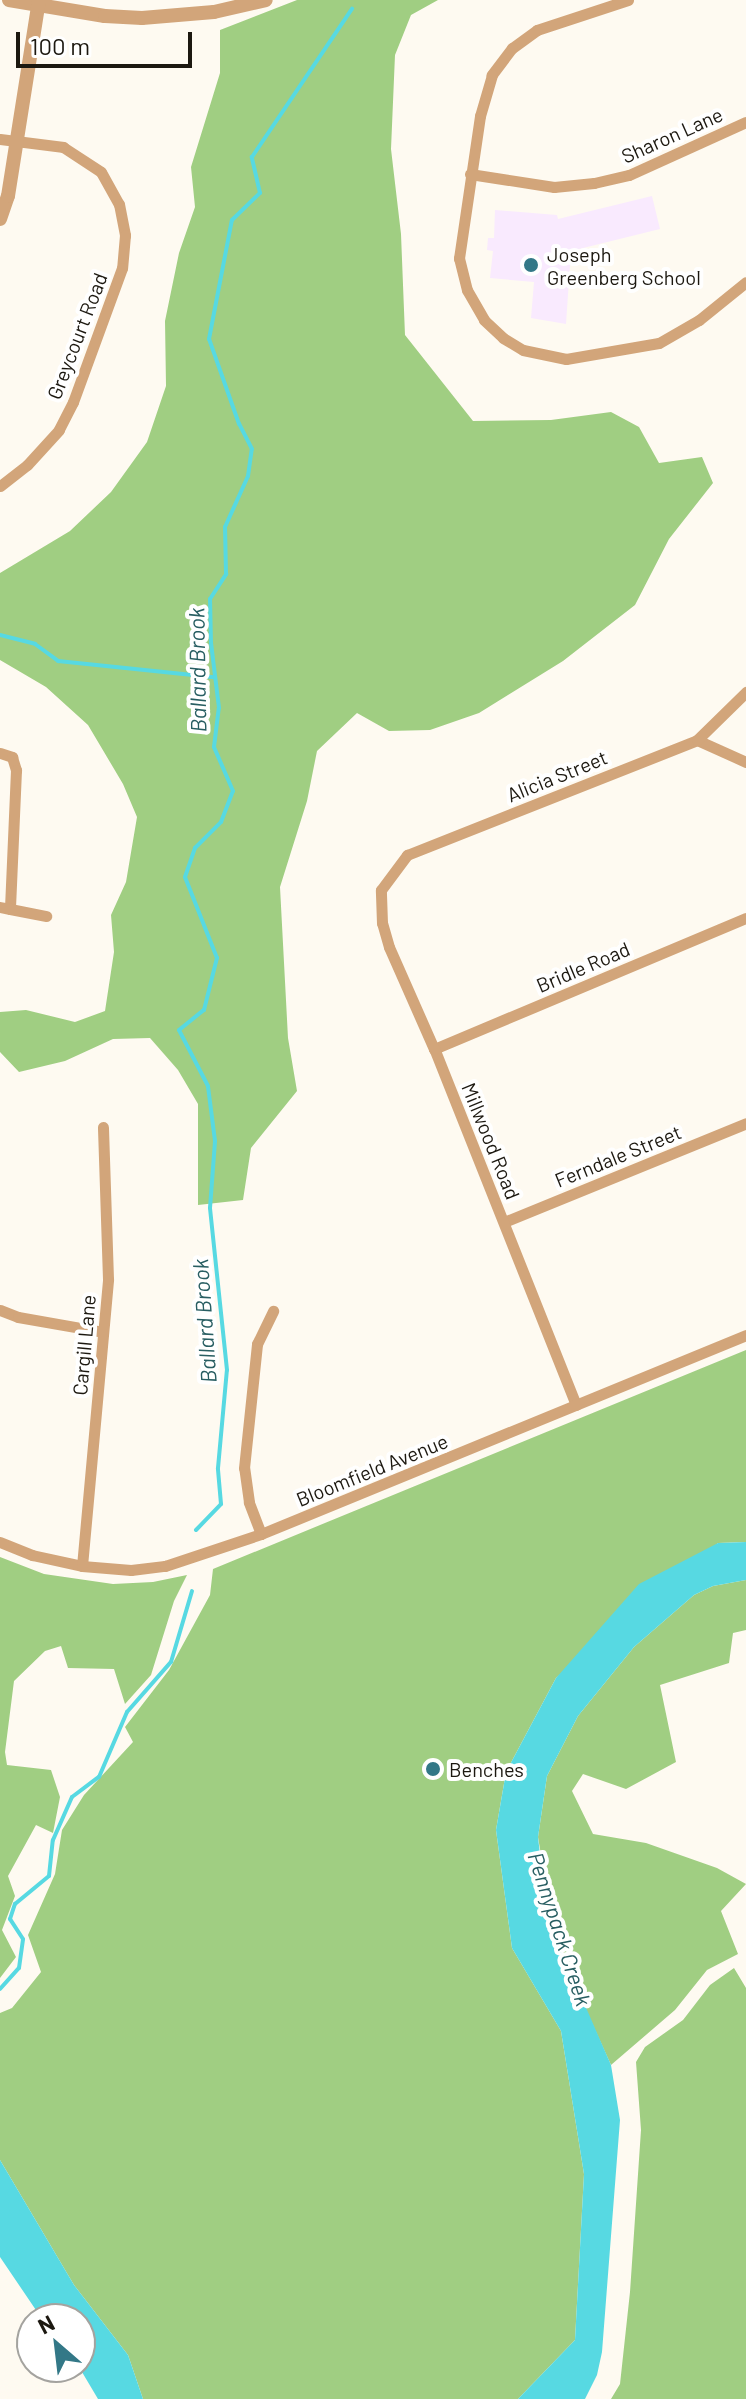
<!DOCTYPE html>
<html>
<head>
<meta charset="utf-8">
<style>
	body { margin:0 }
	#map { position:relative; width:746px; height:2399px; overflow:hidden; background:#fefaf1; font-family:Barlow,sans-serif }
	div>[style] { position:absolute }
	.education>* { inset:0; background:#f9eafe }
	.forest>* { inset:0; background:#a0ce82 }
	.water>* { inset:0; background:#57d9e2 }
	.stream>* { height:4px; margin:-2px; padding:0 2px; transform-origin:2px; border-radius:2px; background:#57d9e2 }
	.minor>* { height:11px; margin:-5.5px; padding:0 5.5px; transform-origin:5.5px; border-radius:5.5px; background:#d2a57a }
	.tertiary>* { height:14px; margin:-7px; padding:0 7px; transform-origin:7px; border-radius:7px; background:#d2a57a }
	.dots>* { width:22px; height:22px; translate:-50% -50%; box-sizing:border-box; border:4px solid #fff; border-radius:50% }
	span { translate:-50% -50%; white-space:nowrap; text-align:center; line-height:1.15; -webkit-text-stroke:8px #fff; paint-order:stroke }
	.street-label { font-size:20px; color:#1c1810 }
	.poi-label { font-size:20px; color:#1c1810 }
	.left { translate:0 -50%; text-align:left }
	.water-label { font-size:22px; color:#285e62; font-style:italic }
	.north { position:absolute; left:16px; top:2303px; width:80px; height:80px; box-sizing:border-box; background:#fff; border:2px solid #a4a39f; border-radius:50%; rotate:332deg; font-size:22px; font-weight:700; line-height:32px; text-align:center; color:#1c1810 }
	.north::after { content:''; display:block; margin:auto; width:28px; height:36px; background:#337887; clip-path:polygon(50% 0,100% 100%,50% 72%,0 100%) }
	.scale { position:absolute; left:16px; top:32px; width:176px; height:36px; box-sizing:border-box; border:4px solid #1c1810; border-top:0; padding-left:10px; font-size:24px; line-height:28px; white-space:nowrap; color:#1c1810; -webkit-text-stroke:6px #fff; paint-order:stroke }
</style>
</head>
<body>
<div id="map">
	<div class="education">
		<i style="clip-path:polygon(652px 196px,660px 229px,571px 251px,566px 324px,531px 318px,534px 282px,490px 278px,493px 251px,487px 250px,488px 238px,494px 238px,495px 210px,557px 215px,558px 219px)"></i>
	</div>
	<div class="forest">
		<i style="clip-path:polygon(297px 0,438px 0,411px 15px,395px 55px,391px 149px,401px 234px,405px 335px,473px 421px,551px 420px,611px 412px,639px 427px,659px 463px,702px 457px,713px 483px,669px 539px,635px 605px,563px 661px,479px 713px,430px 730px,389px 731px,357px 713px,317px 751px,307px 801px,280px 887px,288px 1038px,297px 1091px,251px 1148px,243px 1200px,198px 1205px,198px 1104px,178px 1070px,150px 1038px,113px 1039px,65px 1061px,19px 1072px,0 1052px,0 1012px,26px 1010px,75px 1022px,105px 1011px,114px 952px,111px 915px,126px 882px,137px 817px,123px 784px,88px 725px,46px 687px,0 660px,0 573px,70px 531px,111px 492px,147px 442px,166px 386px,165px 321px,179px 253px,195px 207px,191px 167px,220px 73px,220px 30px)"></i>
		<i style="clip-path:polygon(746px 1350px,746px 1542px,718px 1543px,556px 1678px,506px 1772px,496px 1830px,512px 1948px,561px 2031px,584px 2174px,575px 2340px,518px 2399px,143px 2399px,128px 2355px,74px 2285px,0 2160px,0 2013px,12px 2008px,41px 1972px,28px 1935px,55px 1874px,62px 1830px,84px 1795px,133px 1742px,125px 1727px,169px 1670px,210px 1595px,213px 1569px)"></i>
		<i style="clip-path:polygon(0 1557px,44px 1574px,113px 1584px,153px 1582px,187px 1575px,174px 1601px,151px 1675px,125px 1704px,114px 1669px,68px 1668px,61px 1646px,45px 1651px,14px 1681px,5px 1752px,7px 1765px,51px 1770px,60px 1797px,53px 1833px,36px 1825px,8px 1876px,15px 1896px,2px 1930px,16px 1957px,0 1978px)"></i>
		<i style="clip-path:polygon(746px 1580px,746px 1630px,733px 1633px,729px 1663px,660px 1685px,676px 1762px,626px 1789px,583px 1774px,572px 1791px,593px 1834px,646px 1843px,717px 1868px,746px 1884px,721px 1911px,738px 1954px,707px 1970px,675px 2010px,611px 2065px,568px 1970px,547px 1891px,538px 1837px,547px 1776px,578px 1716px,634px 1647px,694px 1595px,713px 1586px)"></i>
		<i style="clip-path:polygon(734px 1968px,746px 1988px,746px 2399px,611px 2399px,620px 2384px,630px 2292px,641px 2130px,636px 2062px,645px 2047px,683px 2020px,710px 1985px)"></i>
	</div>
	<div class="water">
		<i style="clip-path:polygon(746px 1542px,746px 1580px,713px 1586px,694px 1595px,634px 1647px,578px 1716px,547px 1776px,538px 1837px,541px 1863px,561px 1950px,611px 2065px,620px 2120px,602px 2352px,597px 2375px,585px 2399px,518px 2399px,575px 2340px,584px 2174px,561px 2031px,512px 1948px,496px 1830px,506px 1772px,556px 1678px,639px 1584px,718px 1543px)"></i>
		<i style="clip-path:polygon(0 2160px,74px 2285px,128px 2355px,143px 2399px,98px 2399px,79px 2367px,80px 2319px,42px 2319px,0 2257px)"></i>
	</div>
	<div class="stream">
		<i style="left:0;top:635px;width:36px;rotate:14deg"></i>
		<i style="left:35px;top:644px;width:29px;rotate:36deg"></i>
		<i style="left:58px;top:661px;width:157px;rotate:5.9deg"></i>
		<i style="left:196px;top:1530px;width:36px;rotate:-46deg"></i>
		<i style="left:221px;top:1504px;width:36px;rotate:-95deg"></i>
		<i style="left:218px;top:1468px;width:98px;rotate:-84.8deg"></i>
		<i style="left:227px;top:1370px;width:163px;rotate:-96deg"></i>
		<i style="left:210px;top:1208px;width:67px;rotate:-85.7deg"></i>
		<i style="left:215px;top:1141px;width:55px;rotate:-97.3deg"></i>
		<i style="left:208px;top:1086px;width:63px;rotate:-117.4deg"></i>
		<i style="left:179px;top:1030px;width:32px;rotate:-39deg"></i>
		<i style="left:204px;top:1010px;width:54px;rotate:-76deg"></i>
		<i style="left:217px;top:958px;width:87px;rotate:-111.6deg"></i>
		<i style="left:185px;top:877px;width:31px;rotate:-71deg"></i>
		<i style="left:195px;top:848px;width:37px;rotate:-45deg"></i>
		<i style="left:221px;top:822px;width:33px;rotate:-69deg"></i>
		<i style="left:233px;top:791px;width:48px;rotate:-113.4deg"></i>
		<i style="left:214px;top:747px;width:39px;rotate:-83deg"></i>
		<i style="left:219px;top:708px;width:65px;rotate:-97deg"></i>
		<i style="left:211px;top:643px;width:44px;rotate:-91.3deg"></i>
		<i style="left:210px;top:599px;width:30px;rotate:-57deg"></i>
		<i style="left:226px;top:574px;width:47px;rotate:-91.2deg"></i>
		<i style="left:225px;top:527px;width:56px;rotate:-65.7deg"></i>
		<i style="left:248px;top:476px;width:27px;rotate:-82deg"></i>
		<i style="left:252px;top:449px;width:28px;rotate:-117deg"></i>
		<i style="left:239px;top:424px;width:90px;rotate:-109.4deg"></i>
		<i style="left:209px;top:339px;width:121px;rotate:-79.1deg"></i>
		<i style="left:232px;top:220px;width:39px;rotate:-44deg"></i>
		<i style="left:260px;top:193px;width:37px;rotate:-103deg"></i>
		<i style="left:252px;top:157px;width:179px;rotate:-56deg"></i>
		<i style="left:0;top:1989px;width:28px;rotate:-48deg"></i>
		<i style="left:19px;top:1968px;width:29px;rotate:-82deg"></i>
		<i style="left:23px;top:1939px;width:24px;rotate:-123deg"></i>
		<i style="left:10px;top:1919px;width:16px;rotate:-72deg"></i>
		<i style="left:15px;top:1904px;width:44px;rotate:-39.5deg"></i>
		<i style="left:49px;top:1876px;width:36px;rotate:-84deg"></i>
		<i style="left:53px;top:1840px;width:47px;rotate:-66.2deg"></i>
		<i style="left:72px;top:1797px;width:34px;rotate:-37deg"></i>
		<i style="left:99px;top:1777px;width:71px;rotate:-66.7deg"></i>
		<i style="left:127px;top:1712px;width:67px;rotate:-48.7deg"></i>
		<i style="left:171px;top:1662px;width:74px;rotate:-73.5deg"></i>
	</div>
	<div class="minor">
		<i style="left:628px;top:0;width:96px;rotate:161.8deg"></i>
		<i style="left:537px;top:30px;width:31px;rotate:144deg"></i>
		<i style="left:512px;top:48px;width:34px;rotate:127deg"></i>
		<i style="left:492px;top:75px;width:43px;rotate:106.3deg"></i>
		<i style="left:480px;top:116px;width:144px;rotate:98.4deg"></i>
		<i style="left:459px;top:258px;width:33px;rotate:76deg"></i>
		<i style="left:467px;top:290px;width:34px;rotate:60deg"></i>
		<i style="left:484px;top:320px;width:26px;rotate:43deg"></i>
		<i style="left:503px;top:338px;width:23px;rotate:31deg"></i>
		<i style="left:523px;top:350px;width:44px;rotate:11.8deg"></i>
		<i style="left:566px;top:359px;width:94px;rotate:-9.8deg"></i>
		<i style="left:659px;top:343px;width:46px;rotate:-29.9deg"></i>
		<i style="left:699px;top:320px;width:60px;rotate:-39deg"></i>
		<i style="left:0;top:139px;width:64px;rotate:7.2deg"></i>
		<i style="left:63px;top:147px;width:45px;rotate:33.3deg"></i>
		<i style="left:101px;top:172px;width:37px;rotate:61deg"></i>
		<i style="left:119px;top:204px;width:32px;rotate:79deg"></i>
		<i style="left:125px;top:235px;width:33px;rotate:95deg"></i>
		<i style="left:122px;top:268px;width:143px;rotate:110.1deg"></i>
		<i style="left:73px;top:402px;width:31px;rotate:117deg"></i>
		<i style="left:59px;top:430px;width:47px;rotate:132.4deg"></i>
		<i style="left:27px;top:465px;width:34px;rotate:142deg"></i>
		<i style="left:470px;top:174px;width:85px;rotate:8.8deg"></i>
		<i style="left:554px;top:187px;width:40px;rotate:-5.7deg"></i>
		<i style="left:594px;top:183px;width:36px;rotate:-13deg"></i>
		<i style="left:629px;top:175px;width:128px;rotate:-24.4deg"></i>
		<i style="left:697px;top:740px;width:54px;rotate:24.2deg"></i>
		<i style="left:0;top:753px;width:13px;rotate:18deg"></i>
		<i style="left:12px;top:757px;width:14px;rotate:73deg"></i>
		<i style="left:16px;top:770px;width:139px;rotate:92.5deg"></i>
		<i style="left:10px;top:909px;width:10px;rotate:-169deg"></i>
		<i style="left:10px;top:909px;width:37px;rotate:11deg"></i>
		<i style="left:434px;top:1049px;width:338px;rotate:-22.8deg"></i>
		<i style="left:504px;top:1222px;width:261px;rotate:-22.2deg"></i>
		<i style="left:0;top:1310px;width:19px;rotate:21deg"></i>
		<i style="left:18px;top:1317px;width:86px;rotate:10deg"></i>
		<i style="left:576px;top:1405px;width:383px;rotate:-111.7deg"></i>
		<i style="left:434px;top:1049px;width:111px;rotate:-113.8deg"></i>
		<i style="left:389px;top:947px;width:25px;rotate:-106deg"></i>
		<i style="left:382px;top:923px;width:33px;rotate:-92deg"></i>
		<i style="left:381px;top:890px;width:44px;rotate:-53.4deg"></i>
		<i style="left:407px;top:855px;width:312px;rotate:-21.6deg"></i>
		<i style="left:697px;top:740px;width:69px;rotate:-44.4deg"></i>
		<i style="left:261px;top:1534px;width:34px;rotate:-111deg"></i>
		<i style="left:249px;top:1502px;width:34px;rotate:-98deg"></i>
		<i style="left:244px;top:1468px;width:125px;rotate:-84deg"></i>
		<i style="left:257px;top:1344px;width:37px;rotate:-64deg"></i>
		<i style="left:0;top:1542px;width:35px;rotate:22deg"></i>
		<i style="left:32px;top:1555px;width:51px;rotate:12.4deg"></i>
		<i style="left:82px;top:1566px;width:49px;rotate:4.7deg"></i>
		<i style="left:131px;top:1570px;width:34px;rotate:-7deg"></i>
		<i style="left:165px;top:1566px;width:101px;rotate:-18.4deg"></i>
		<i style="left:261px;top:1534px;width:524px;rotate:-22.31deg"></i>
		<i style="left:82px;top:1566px;width:288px;rotate:-84.8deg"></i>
		<i style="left:108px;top:1279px;width:152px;rotate:-91.9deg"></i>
	</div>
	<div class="tertiary">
		<i style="left:9px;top:0;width:97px;rotate:9.5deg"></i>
		<i style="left:105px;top:16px;width:37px;rotate:3deg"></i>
		<i style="left:142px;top:18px;width:72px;rotate:-4.8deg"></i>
		<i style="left:214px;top:12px;width:53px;rotate:-13deg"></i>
		<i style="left:0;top:219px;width:24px;rotate:-71deg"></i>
		<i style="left:8px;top:196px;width:198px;rotate:-81deg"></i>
	</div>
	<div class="dots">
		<i style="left:531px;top:265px;background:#337887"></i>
		<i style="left:433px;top:1769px;background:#337887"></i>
	</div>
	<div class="street-label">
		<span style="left:672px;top:135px;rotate:-24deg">Sharon Lane</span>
		<span style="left:77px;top:336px;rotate:-69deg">Greycourt Road</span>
		<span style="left:557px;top:776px;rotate:-22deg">Alicia Street</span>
		<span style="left:583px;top:967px;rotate:-23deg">Bridle Road</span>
		<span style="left:491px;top:1141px;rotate:68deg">Millwood Road</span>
		<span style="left:618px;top:1156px;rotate:-22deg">Ferndale Street</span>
		<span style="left:84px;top:1345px;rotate:-85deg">Cargill Lane</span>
		<span style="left:372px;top:1470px;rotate:-22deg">Bloomfield Avenue</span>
	</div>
	<div class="poi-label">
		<span class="left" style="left:547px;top:266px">Joseph<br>Greenberg School</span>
		<span class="left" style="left:449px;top:1769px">Benches</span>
	</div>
	<div class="water-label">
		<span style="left:197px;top:670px;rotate:-91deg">Ballard Brook</span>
		<span style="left:204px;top:1321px;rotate:-94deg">Ballard Brook</span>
		<span style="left:560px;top:1929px;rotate:72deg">Pennypack Creek</span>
	</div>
	<div class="north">N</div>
	<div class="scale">100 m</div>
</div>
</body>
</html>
